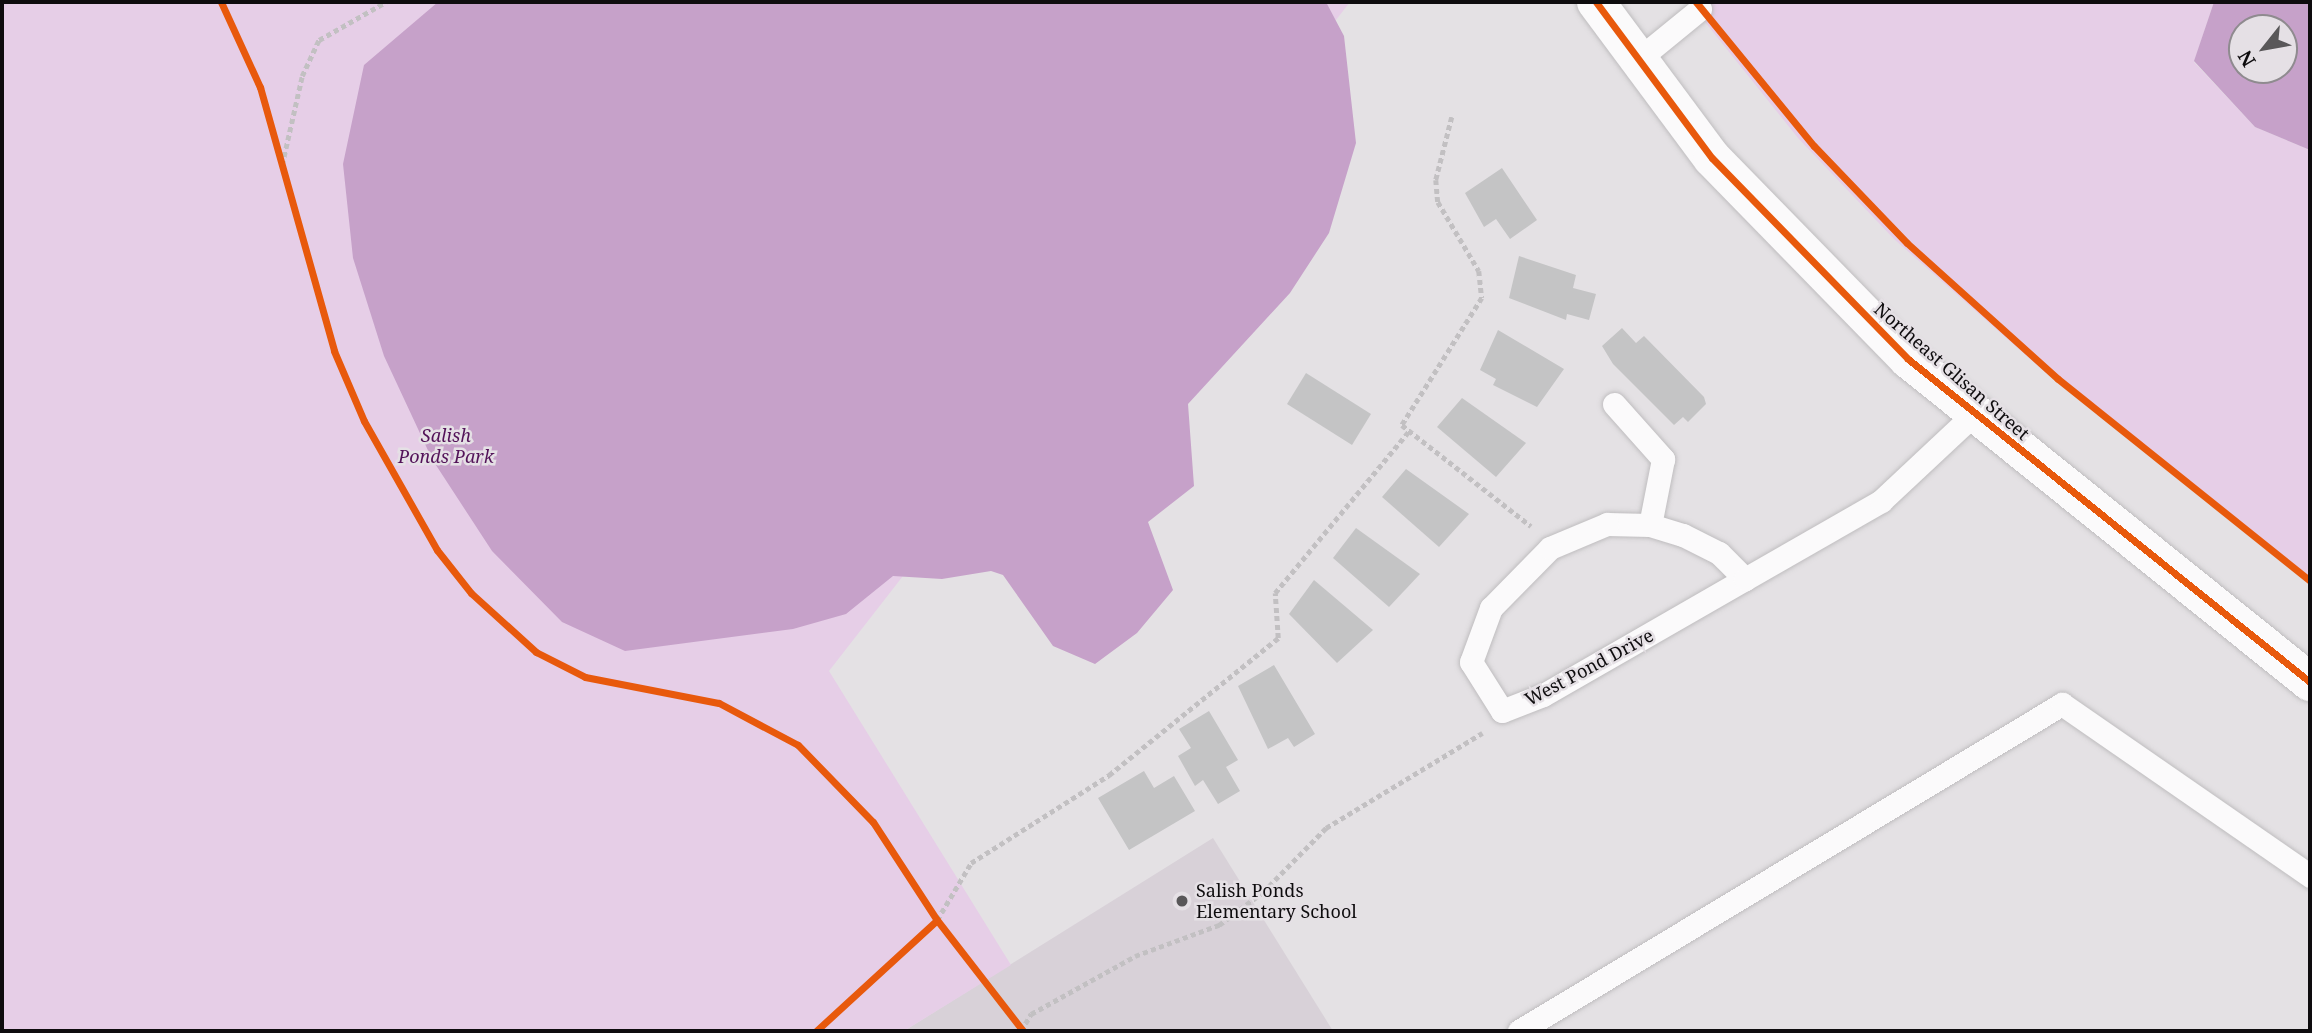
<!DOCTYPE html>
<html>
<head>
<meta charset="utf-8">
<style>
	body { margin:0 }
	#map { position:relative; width:2312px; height:1033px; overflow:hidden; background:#e4e1e4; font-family:"Noto Serif",serif }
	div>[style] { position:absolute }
	.built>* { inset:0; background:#d8d1d8 }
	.green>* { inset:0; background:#e6cee7 }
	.water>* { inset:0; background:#c6a1c9 }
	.building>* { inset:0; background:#c4c4c5 }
	.path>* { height:4.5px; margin-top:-2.25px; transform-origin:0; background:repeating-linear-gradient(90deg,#c2c0c2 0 5px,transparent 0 8.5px) }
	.roads { filter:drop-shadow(0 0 2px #bfbdbf) drop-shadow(0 0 2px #bfbdbf) }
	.service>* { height:23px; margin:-11.5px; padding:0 11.5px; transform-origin:11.5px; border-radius:11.5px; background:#fbfafb }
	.secondary>* { height:38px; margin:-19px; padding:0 19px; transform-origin:19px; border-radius:19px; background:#fbfafb }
	.cycleway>* { height:7px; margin:-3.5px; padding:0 3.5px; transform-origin:3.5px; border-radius:3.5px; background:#e8590c }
	.dots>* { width:19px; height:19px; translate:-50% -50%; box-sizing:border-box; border:4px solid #e5e0e5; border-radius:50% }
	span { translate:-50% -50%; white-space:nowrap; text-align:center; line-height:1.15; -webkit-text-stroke:5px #e5e0e5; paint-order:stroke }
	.street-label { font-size:18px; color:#0e0c0e }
	.park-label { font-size:18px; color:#531359; font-style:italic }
	.poi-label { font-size:18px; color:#0e0c0e }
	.left { translate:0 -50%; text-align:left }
	.frame { position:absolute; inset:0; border:4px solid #0e0c0e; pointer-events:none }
	.north { position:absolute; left:2228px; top:14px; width:70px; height:70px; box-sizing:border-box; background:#e5e0e5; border:2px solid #8f8b8f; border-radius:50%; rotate:239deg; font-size:19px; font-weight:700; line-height:28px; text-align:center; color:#0e0c0e }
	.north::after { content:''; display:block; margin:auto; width:24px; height:32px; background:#595759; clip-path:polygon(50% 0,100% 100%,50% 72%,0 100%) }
</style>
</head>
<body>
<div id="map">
	<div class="built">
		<i style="clip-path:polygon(1213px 838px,1333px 1031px,904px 1031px)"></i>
	</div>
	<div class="green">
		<i style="clip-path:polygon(2px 2px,1350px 2px,829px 671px,1011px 965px,904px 1031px,2px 1031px)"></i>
		<i style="clip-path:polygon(1689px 2px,2214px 2px,2194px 62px,2255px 127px,2310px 150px,2310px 581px,2046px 373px,1894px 239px,1798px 138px)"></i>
	</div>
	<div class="water">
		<i style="clip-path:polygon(438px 2px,1326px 2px,1344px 36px,1356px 143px,1329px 233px,1290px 293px,1188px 404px,1194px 486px,1148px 522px,1173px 590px,1137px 633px,1095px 664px,1053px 646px,1003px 575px,991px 571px,942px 579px,893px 576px,846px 614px,793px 629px,625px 651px,562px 622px,492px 551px,432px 459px,384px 356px,353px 258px,343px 164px,364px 65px)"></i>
		<i style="clip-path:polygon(evenodd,2214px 2px,2310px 2px,2310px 150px,2255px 127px,2194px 61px,2214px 2px,2242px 28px,2284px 28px,2284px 70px,2242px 70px,2242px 28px)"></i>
	</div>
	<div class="building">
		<i style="clip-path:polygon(1502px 168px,1537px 220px,1510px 239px,1496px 219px,1484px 227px,1465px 193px)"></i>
		<i style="clip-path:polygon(1519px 256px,1576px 275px,1573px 288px,1596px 294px,1589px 320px,1567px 314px,1566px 320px,1509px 298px)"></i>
		<i style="clip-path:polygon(1622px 328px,1636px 343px,1644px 336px,1704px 397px,1706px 404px,1688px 422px,1683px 417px,1674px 425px,1613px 364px,1602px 346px)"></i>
		<i style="clip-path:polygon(1498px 330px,1564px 369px,1537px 407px,1493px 385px,1496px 379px,1480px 370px)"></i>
		<i style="clip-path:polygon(1306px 373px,1371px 414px,1352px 445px,1287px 404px)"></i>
		<i style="clip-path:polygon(1462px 398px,1526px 443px,1496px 477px,1437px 427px)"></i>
		<i style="clip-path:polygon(1406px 469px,1469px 514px,1439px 547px,1382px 497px)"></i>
		<i style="clip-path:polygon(1356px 528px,1420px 574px,1389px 607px,1333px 558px)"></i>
		<i style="clip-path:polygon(1314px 580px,1373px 630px,1337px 663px,1289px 614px)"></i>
		<i style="clip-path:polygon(1274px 665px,1315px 734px,1294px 747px,1288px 738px,1268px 749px,1238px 686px)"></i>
		<i style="clip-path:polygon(1209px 711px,1238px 760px,1226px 767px,1240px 791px,1218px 804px,1203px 780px,1195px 786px,1178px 756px,1191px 748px,1179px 729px)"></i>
		<i style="clip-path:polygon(1144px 771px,1154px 788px,1174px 776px,1195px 811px,1129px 850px,1098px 798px)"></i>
	</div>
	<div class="path">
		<i style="left:1452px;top:117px;width:65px;rotate:104.3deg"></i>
		<i style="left:1436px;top:180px;width:22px;rotate:85deg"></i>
		<i style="left:1438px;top:202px;width:80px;rotate:59.3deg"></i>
		<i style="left:1479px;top:271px;width:27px;rotate:84deg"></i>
		<i style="left:1482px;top:298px;width:150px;rotate:122.2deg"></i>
		<i style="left:1402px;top:425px;width:164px;rotate:38.1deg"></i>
		<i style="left:282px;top:165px;width:91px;rotate:-77.3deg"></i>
		<i style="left:302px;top:76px;width:40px;rotate:-65deg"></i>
		<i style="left:319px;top:40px;width:77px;rotate:-29.6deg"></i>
		<i style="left:937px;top:920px;width:66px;rotate:-59.2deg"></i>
		<i style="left:971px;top:863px;width:164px;rotate:-32.5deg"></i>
		<i style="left:1109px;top:775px;width:218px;rotate:-39deg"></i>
		<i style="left:1278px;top:638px;width:45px;rotate:-93.8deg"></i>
		<i style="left:1275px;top:593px;width:210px;rotate:-50.4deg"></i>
		<i style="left:1021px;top:1031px;width:20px;rotate:-60deg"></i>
		<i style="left:1031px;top:1014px;width:119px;rotate:-29.1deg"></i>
		<i style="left:1135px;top:956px;width:90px;rotate:-20.3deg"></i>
		<i style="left:1219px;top:925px;width:55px;rotate:-36.9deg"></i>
		<i style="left:1263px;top:892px;width:90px;rotate:-45.5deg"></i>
		<i style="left:1326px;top:828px;width:183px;rotate:-31.3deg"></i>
	</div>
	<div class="roads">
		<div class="service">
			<i style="left:1635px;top:62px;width:84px;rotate:-39.2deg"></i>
			<i style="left:1614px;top:404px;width:74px;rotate:48.3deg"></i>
			<i style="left:1663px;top:459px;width:67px;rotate:101.1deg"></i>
			<i style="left:1607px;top:524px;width:43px;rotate:1.3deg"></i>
			<i style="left:1650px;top:525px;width:34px;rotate:17deg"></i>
			<i style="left:1683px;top:535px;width:40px;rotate:26.6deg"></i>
			<i style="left:1719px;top:553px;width:37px;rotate:45deg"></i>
			<i style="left:1745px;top:579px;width:233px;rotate:150.1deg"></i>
			<i style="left:1543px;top:695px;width:44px;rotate:158.7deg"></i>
			<i style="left:1502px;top:711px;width:58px;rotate:-122.3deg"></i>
			<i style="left:1471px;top:662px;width:58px;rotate:-69.7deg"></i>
			<i style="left:1491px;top:608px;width:84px;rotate:-45.5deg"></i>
			<i style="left:1550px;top:548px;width:62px;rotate:-22.8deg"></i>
			<i style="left:1745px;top:579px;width:157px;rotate:-29.8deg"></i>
			<i style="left:1881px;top:501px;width:129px;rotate:-43.1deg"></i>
			<i style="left:1519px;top:1031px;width:634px;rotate:-31.06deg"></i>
			<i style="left:2062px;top:704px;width:302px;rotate:34.7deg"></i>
		</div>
		<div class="secondary">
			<i style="left:1596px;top:2px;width:194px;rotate:53.4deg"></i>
			<i style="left:1712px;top:158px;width:281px;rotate:45.7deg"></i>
			<i style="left:1908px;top:359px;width:516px;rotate:38.78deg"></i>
		</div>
	</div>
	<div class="cycleway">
		<i style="left:221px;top:2px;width:94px;rotate:65.4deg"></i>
		<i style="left:260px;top:87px;width:274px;rotate:74.3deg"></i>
		<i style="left:334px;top:351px;width:76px;rotate:66.8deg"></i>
		<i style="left:364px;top:421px;width:148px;rotate:60.5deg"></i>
		<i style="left:437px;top:550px;width:55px;rotate:51.7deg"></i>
		<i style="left:471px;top:593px;width:88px;rotate:42.2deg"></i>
		<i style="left:536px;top:652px;width:55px;rotate:27deg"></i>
		<i style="left:585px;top:677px;width:136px;rotate:11deg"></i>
		<i style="left:719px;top:703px;width:89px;rotate:28deg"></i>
		<i style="left:798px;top:745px;width:107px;rotate:45.8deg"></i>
		<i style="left:873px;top:822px;width:117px;rotate:56.9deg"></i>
		<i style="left:937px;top:920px;width:140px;rotate:52.2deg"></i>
		<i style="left:1596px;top:2px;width:194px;rotate:53.4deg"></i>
		<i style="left:1712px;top:158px;width:281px;rotate:45.7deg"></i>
		<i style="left:1908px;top:359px;width:516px;rotate:38.78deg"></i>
		<i style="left:1696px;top:2px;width:186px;rotate:50.7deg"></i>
		<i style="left:1814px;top:146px;width:134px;rotate:46.2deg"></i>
		<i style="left:1907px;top:243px;width:203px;rotate:42deg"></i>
		<i style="left:2058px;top:379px;width:323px;rotate:38.7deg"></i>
		<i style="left:816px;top:1031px;width:164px;rotate:-42.5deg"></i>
	</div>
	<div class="dots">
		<i style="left:1182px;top:901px;background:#595759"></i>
	</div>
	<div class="street-label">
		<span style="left:1952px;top:371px;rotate:41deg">Northeast Glisan Street</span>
		<span style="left:1589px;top:667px;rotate:-28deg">West Pond Drive</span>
	</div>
	<div class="park-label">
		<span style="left:446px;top:446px">Salish<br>Ponds Park</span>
	</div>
	<div class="poi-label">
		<span class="left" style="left:1196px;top:901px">Salish Ponds<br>Elementary School</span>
	</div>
	<div class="frame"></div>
	<div class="north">N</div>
</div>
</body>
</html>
